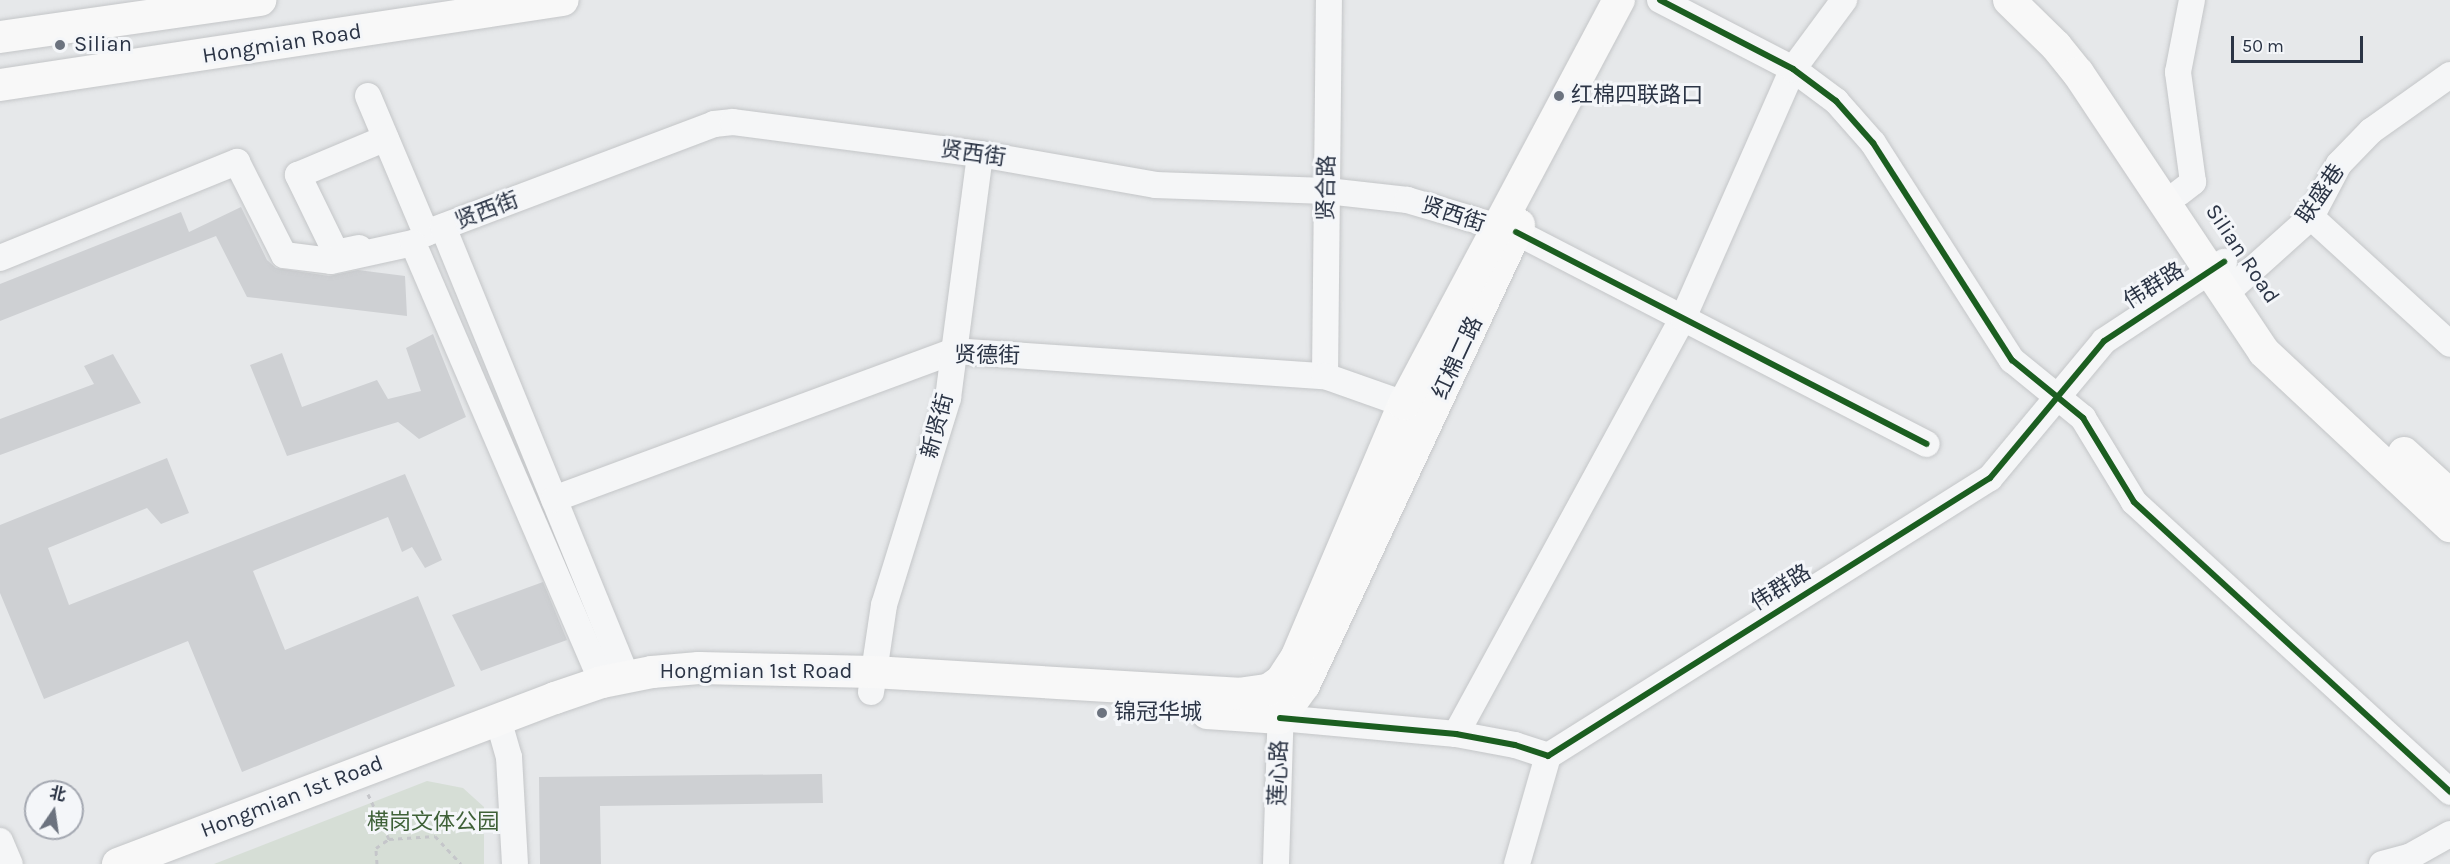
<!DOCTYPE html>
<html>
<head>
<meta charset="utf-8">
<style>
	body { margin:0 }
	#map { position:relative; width:2450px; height:864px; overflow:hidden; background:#e6e8ea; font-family:Karla,"Noto Sans SC",sans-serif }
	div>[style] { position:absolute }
	.green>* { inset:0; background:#d6ded6 }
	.building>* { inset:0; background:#ced0d3 }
	.path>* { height:3px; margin-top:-1.5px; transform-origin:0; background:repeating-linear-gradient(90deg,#c5c6ca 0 4.5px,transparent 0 9px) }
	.roads { filter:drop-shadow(0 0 2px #c4c6c8) drop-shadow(0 0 2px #c4c6c8) }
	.minor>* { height:26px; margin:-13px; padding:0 13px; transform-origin:13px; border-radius:13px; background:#f5f6f7 }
	.major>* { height:32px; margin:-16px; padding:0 16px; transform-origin:16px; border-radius:16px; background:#f8f8f8 }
	.cycleway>* { height:6px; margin:-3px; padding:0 3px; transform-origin:3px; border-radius:3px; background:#1b5e20 }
	.dots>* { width:16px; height:16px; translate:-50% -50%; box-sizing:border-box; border:3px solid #f4f6f9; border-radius:50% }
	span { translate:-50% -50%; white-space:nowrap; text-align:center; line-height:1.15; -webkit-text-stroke:6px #f4f6f9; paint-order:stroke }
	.street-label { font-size:22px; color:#2b3445 }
	.poi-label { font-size:22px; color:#2b3445 }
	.left { translate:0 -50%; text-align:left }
	.park-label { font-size:22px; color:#3f6138 }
	.north { position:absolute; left:24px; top:780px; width:60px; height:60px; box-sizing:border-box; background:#f4f6f9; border:2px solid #a4a8b1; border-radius:50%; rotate:13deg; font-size:16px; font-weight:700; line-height:24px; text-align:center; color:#2b3445 }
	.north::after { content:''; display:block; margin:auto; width:21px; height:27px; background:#6c737f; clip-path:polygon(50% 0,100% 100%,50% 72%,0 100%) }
	.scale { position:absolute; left:2231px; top:36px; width:132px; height:27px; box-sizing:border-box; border:3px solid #2b3445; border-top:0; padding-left:8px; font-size:18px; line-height:21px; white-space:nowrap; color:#2b3445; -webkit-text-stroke:4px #f4f6f9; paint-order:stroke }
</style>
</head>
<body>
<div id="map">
	<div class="green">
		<i style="clip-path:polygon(427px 781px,463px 788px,484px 807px,484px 864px,214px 864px)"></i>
	</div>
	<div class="building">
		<i style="clip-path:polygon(241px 207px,267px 260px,276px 268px,329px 276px,358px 270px,405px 276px,407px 316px,247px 297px,216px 236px,0 321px,0 284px,181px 212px,189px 232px)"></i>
		<i style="clip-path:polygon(433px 334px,466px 417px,419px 439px,398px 422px,287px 456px,250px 365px,282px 353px,302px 407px,377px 380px,388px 399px,421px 391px,406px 348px)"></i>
		<i style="clip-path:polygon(113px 354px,141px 403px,0 455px,0 419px,94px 384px,84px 366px)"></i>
		<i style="clip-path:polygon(167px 458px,189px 513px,161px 524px,147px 508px,48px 548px,69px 605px,405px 474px,442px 560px,425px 568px,412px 547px,402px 552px,388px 517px,253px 571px,285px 650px,418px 596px,455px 686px,242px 772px,188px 641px,44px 699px,0 593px,0 525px)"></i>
		<i style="clip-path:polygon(543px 582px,567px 640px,481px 671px,452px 615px)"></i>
		<i style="clip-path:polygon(822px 774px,823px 803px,600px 806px,601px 864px,540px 864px,539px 777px)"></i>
	</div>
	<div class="path">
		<i style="left:368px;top:794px;width:50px;rotate:65deg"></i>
		<i style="left:377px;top:864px;width:16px;rotate:-94deg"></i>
		<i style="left:376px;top:848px;width:16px;rotate:-35deg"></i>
		<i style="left:389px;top:839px;width:46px;rotate:-3.7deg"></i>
		<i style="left:435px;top:836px;width:38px;rotate:47deg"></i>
	</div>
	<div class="roads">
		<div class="minor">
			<i style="left:1660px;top:0;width:150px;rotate:27.4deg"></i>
			<i style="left:1793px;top:69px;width:54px;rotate:36.7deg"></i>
			<i style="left:1836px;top:101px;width:56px;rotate:48.6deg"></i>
			<i style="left:1873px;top:143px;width:258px;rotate:57.4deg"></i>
			<i style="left:2012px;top:360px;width:92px;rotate:39.2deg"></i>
			<i style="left:2083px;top:418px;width:98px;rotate:58.7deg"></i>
			<i style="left:2134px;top:502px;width:429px;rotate:42.5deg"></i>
			<i style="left:368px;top:96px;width:149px;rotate:67.1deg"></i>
			<i style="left:426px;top:233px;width:308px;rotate:-20.7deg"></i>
			<i style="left:714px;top:124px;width:19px;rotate:-6deg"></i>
			<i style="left:733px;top:122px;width:249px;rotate:7.4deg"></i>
			<i style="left:980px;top:154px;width:178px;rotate:10deg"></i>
			<i style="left:1155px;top:185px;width:172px;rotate:2deg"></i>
			<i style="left:1327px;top:191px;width:81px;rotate:6.4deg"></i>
			<i style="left:1407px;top:200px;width:114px;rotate:16.4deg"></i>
			<i style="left:1516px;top:232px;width:462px;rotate:27.3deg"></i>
			<i style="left:2179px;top:193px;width:18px;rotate:-38deg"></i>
			<i style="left:2193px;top:182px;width:111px;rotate:-97.8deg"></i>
			<i style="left:2178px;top:72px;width:73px;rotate:-79deg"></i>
			<i style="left:2311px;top:217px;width:188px;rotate:42.4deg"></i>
			<i style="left:443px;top:227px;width:486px;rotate:67.8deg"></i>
			<i style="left:359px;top:248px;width:24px;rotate:168deg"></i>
			<i style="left:336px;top:253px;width:87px;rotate:-116deg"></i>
			<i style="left:298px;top:175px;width:95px;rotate:-22.8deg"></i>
			<i style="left:0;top:258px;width:256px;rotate:-22.1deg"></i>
			<i style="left:237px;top:162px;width:104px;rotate:63.2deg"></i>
			<i style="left:284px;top:255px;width:47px;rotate:7.3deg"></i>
			<i style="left:331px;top:261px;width:84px;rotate:-12.4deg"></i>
			<i style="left:413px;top:243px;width:478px;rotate:66.7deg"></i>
			<i style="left:2224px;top:295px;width:117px;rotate:-41.9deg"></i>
			<i style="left:2311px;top:217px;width:60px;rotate:-62.2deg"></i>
			<i style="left:2339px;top:164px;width:46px;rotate:-45.9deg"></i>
			<i style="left:2371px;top:131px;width:97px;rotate:-35.3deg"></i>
			<i style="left:1325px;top:376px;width:376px;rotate:-89.4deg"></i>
			<i style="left:554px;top:499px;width:427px;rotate:-20.3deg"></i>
			<i style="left:954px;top:351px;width:372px;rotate:3.9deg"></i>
			<i style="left:1325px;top:376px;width:84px;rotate:19.5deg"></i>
			<i style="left:871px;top:692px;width:88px;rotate:-81.5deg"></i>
			<i style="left:884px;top:605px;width:217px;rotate:-72.8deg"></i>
			<i style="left:948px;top:398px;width:246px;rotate:-82.5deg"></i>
			<i style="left:1280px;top:718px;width:177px;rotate:5.2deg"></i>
			<i style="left:1456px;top:734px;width:60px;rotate:10.6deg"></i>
			<i style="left:1515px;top:745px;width:35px;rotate:18deg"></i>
			<i style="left:1548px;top:756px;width:522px;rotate:-32.17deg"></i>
			<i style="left:1990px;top:478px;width:178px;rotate:-50.2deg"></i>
			<i style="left:2104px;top:341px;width:144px;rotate:-33.4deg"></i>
			<i style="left:498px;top:719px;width:40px;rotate:74deg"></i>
			<i style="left:509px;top:757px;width:107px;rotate:86.8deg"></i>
			<i style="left:1456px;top:734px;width:474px;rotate:-61.4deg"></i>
			<i style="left:1683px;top:318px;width:272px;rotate:-66.2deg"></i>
			<i style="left:1793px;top:69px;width:86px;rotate:-53.5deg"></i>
			<i style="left:0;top:841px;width:25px;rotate:67deg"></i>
			<i style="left:1276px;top:864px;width:162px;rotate:-88.2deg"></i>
			<i style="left:1517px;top:864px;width:112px;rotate:-74deg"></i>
			<i style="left:2382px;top:864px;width:28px;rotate:-15deg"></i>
			<i style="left:2409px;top:857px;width:47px;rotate:-29.3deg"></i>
		</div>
		<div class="major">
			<i style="left:2009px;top:0;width:66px;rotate:44.4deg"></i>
			<i style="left:2056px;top:46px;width:35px;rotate:51deg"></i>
			<i style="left:2078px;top:73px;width:335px;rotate:56.3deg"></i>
			<i style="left:2264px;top:352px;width:255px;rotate:43.1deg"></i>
			<i style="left:0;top:37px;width:263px;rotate:-8.1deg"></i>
			<i style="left:0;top:85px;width:569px;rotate:-8.59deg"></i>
			<i style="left:2404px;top:453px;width:62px;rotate:42.4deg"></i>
			<i style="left:1207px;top:713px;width:73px;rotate:3.9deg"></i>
			<i style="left:1280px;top:718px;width:41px;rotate:-54deg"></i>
			<i style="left:1304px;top:685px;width:508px;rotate:-64.95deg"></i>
			<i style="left:118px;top:864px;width:467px;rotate:-20.8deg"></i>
			<i style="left:555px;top:698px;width:50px;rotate:-18.8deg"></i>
			<i style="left:602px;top:682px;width:51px;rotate:-11.3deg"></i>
			<i style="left:652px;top:672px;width:47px;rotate:-4.9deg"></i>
			<i style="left:699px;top:668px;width:174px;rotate:1.3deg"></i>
			<i style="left:873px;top:672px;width:366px;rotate:3.4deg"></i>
			<i style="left:1238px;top:694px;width:30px;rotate:-8deg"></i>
			<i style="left:1268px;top:690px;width:16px;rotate:-35deg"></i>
			<i style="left:1281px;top:681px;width:30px;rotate:-57deg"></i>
			<i style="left:1297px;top:656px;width:274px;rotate:-67deg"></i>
			<i style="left:1404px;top:404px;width:458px;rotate:-62deg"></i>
		</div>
	</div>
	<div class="cycleway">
		<i style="left:1660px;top:0;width:150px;rotate:27.4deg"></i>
		<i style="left:1793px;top:69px;width:54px;rotate:36.7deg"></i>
		<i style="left:1836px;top:101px;width:56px;rotate:48.6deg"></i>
		<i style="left:1873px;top:143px;width:258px;rotate:57.4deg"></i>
		<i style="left:2012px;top:360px;width:92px;rotate:39.2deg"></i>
		<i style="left:2083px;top:418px;width:98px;rotate:58.7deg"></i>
		<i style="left:2134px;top:502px;width:429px;rotate:42.5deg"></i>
		<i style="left:1516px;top:232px;width:462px;rotate:27.3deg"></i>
		<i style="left:1280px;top:718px;width:177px;rotate:5.2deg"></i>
		<i style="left:1456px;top:734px;width:60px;rotate:10.6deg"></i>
		<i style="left:1515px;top:745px;width:35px;rotate:18deg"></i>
		<i style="left:1548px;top:756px;width:522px;rotate:-32.17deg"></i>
		<i style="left:1990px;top:478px;width:178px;rotate:-50.2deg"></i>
		<i style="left:2104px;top:341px;width:144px;rotate:-33.4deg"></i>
	</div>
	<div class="dots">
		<i style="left:60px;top:45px;background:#6c737f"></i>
		<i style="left:1559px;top:96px;background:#6c737f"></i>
		<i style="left:1102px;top:713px;background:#6c737f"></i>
	</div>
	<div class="street-label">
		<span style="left:282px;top:44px;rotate:-9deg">Hongmian Road</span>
		<span style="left:973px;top:154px;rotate:8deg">贤西街</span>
		<span style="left:1327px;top:188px;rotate:-89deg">贤合路</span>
		<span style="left:2321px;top:194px;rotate:-56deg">联盛巷</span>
		<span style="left:487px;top:211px;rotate:-21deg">贤西街</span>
		<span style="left:1453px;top:215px;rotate:18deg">贤西街</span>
		<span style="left:2242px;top:254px;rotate:56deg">Silian Road</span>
		<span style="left:2154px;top:286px;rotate:-32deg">伟群路</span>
		<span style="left:987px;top:356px;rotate:1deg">贤德街</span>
		<span style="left:1458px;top:358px;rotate:-65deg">红棉二路</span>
		<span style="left:938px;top:426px;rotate:-75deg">新贤街</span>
		<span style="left:1781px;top:588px;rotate:-32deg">伟群路</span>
		<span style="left:756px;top:672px">Hongmian 1st Road</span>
		<span style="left:1279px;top:773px;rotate:-88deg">莲心路</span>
		<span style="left:292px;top:797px;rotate:-21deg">Hongmian 1st Road</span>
	</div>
	<div class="poi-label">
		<span class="left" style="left:74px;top:45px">Silian</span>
		<span class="left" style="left:1571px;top:96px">红棉四联路口</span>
		<span class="left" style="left:1114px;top:713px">锦冠华城</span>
	</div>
	<div class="park-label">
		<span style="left:433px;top:823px">横岗文体公园</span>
	</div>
	<div class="north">北</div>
	<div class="scale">50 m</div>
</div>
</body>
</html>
